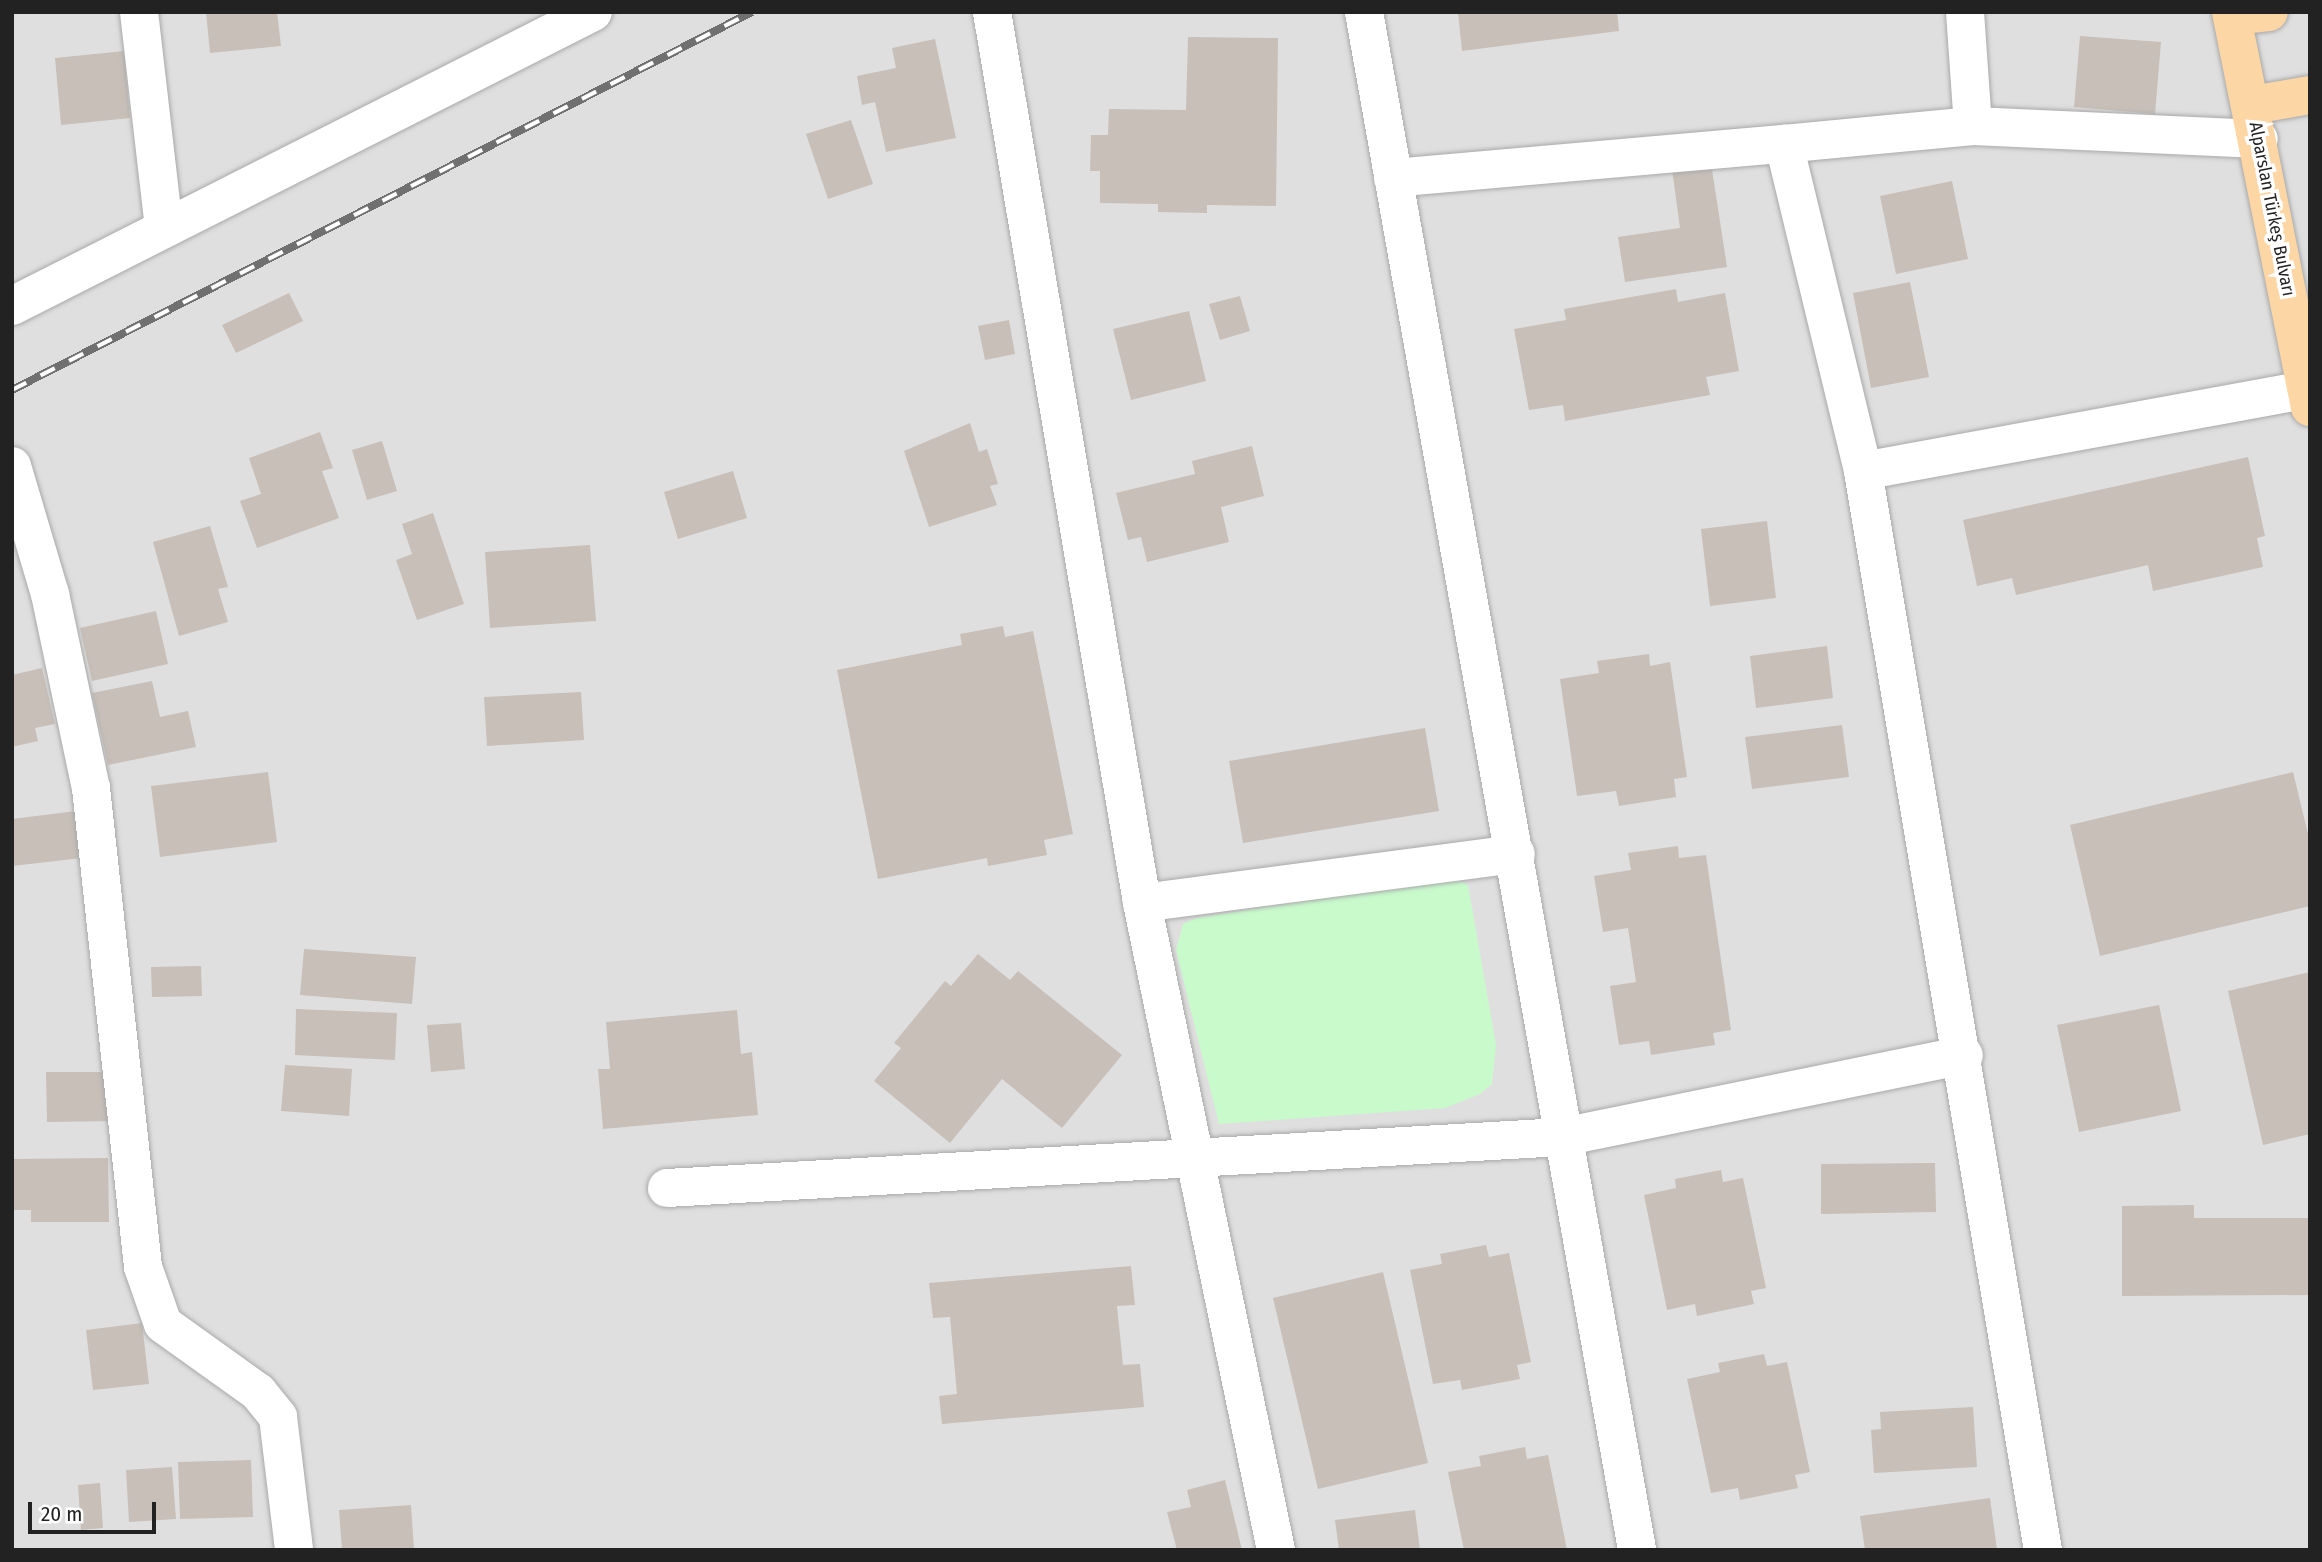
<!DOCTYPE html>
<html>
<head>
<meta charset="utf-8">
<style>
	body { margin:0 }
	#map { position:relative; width:2322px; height:1562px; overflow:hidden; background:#f2efe9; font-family:"Fira Sans Condensed",sans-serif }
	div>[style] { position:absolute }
	.residential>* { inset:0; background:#e0dfdf }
	.park>* { inset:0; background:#c8facc }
	.building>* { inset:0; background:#c7bfb8 }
	.roads { filter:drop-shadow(0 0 2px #a9a9a9) drop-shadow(0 0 2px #a9a9a9) }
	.minor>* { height:38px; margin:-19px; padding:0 19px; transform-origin:19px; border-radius:19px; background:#fff }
	.major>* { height:38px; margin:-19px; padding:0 19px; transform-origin:19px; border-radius:19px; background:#fcd6a4 }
	.rail>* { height:8px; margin-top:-4px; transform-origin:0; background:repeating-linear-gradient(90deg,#fff 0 16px,#707070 0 32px); box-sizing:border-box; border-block:2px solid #707070 }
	span { translate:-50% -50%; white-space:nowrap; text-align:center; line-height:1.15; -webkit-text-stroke:7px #fff; paint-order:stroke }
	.street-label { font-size:18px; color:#222 }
	.frame { position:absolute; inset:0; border:14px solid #222; pointer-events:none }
	.scale { position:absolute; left:28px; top:1502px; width:128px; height:32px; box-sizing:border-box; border:4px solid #222; border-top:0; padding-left:9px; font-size:21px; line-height:24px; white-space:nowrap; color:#222; -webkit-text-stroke:5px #fff; paint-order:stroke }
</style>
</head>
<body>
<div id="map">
	<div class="residential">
		<i style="clip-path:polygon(12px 12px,2310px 12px,2310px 1550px,12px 1550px)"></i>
	</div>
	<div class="park">
		<i style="clip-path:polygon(1454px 878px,1468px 885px,1496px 1045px,1492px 1084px,1480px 1094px,1445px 1108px,1219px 1124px,1176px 950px,1183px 924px,1196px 918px)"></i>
	</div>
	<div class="building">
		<i style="clip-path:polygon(206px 12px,277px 12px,281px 46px,210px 53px)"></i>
		<i style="clip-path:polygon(1458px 12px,1617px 12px,1619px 31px,1462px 51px)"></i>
		<i style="clip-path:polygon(2080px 36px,2161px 42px,2155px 114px,2074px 107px)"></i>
		<i style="clip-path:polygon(1188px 37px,1278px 38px,1276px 206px,1207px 205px,1207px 213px,1158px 212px,1158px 204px,1100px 203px,1100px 171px,1090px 171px,1091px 135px,1108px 135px,1109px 109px,1186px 110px)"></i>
		<i style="clip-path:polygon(935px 39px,956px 138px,886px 152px,875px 102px,862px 105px,857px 76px,896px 68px,892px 48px)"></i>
		<i style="clip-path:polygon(124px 51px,130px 118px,61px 125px,55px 58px)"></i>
		<i style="clip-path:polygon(851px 120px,873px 184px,828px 199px,806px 134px)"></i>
		<i style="clip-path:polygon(1711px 163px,1727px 267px,1625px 282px,1618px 237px,1680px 228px,1672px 169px)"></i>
		<i style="clip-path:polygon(1952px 181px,1968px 259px,1896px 274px,1880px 196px)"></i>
		<i style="clip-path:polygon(1910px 282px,1929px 377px,1871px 388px,1853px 293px)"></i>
		<i style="clip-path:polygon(1676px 289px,1678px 302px,1725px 293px,1739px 371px,1706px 377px,1710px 395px,1565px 421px,1563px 405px,1529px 410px,1514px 329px,1566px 320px,1564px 309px)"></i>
		<i style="clip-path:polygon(289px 293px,303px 321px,236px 353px,222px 325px)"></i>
		<i style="clip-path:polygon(1240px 296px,1250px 331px,1220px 340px,1209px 304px)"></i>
		<i style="clip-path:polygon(1189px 311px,1206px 381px,1131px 400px,1113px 329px)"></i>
		<i style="clip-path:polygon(1009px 320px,1015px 354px,985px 360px,978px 326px)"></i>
		<i style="clip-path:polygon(970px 423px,979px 452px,987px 449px,998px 484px,990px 486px,997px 505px,929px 527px,904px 451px)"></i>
		<i style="clip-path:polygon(320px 432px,333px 468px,322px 471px,339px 518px,257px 548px,240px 501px,261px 494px,249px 458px)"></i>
		<i style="clip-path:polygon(382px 441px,397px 491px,367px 500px,352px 450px)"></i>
		<i style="clip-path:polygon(1252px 446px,1264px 496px,1221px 507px,1229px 542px,1147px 562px,1141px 537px,1128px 540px,1116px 493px,1195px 474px,1192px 461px)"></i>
		<i style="clip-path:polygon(2248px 457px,2265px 536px,2257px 538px,2263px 567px,2153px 591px,2148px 565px,2016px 595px,2012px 578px,1977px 586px,1963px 520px)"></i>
		<i style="clip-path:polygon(733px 471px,747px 518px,678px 539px,664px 492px)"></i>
		<i style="clip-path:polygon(433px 513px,464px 604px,417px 620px,396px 560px,412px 554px,402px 524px)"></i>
		<i style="clip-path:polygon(1767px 521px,1776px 598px,1710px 606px,1701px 529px)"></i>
		<i style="clip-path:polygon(210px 526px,228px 587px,218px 589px,228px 622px,179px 636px,153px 542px)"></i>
		<i style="clip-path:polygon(590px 545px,596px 621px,490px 628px,485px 552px)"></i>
		<i style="clip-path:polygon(156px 611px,168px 664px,92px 681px,80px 628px)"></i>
		<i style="clip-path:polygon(1003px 626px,1005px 637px,1033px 631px,1073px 834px,1044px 840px,1047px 855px,988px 866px,987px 858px,878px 879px,837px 670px,962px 645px,960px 634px)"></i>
		<i style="clip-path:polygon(1827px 646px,1833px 698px,1756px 708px,1750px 656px)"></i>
		<i style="clip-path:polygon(1649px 654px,1650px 666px,1670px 662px,1687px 777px,1674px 779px,1676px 797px,1619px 806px,1616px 791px,1577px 796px,1560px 679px,1599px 673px,1597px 661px)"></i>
		<i style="clip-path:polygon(42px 668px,55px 724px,35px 728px,38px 741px,12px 747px,12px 675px)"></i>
		<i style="clip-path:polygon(152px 681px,160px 717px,188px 711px,196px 747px,108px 765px,92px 693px)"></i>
		<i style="clip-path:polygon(581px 692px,584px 740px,487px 746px,484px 697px)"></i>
		<i style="clip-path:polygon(1842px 725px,1849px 777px,1752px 789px,1745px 737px)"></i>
		<i style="clip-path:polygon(1425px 728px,1439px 811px,1243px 843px,1229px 761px)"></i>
		<i style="clip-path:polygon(268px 772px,277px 842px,160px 857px,151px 786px)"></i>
		<i style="clip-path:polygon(2293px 772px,2310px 842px,2310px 906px,2100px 956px,2070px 825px)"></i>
		<i style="clip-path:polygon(76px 811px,82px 858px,12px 866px,12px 819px)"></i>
		<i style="clip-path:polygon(1678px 846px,1679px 858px,1706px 855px,1731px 1030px,1713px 1033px,1715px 1045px,1651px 1055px,1649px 1041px,1619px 1045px,1610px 986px,1636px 982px,1628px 928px,1603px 932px,1594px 876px,1631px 870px,1628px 853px)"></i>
		<i style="clip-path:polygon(304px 949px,416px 957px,412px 1004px,300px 995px)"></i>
		<i style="clip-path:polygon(978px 954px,1010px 980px,1018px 971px,1122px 1055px,1062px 1128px,1002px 1079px,950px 1143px,874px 1081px,901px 1048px,894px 1043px,945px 981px,951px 986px)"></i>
		<i style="clip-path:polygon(201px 966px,202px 996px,152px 997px,151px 967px)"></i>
		<i style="clip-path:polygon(2310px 972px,2310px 1134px,2263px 1145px,2228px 991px)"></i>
		<i style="clip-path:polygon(2159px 1005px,2181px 1111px,2079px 1132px,2057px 1025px)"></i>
		<i style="clip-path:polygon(296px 1009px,397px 1013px,395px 1060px,295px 1055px)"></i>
		<i style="clip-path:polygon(737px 1010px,741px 1054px,752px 1052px,758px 1115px,603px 1129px,598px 1069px,610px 1069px,606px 1022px)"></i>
		<i style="clip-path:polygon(461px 1023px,465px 1069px,431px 1072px,427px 1025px)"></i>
		<i style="clip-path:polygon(285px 1065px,352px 1069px,349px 1116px,281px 1111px)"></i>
		<i style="clip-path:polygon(46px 1072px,115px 1072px,115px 1121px,47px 1122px)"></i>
		<i style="clip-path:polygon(108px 1158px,109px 1222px,31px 1222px,31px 1210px,12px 1210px,12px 1159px)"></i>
		<i style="clip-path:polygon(1935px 1163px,1936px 1212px,1821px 1214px,1821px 1164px)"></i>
		<i style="clip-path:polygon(1721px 1170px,1723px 1182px,1743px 1178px,1766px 1288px,1751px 1291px,1754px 1304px,1697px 1316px,1695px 1304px,1667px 1310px,1644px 1195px,1676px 1188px,1675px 1179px)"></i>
		<i style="clip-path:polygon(2194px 1205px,2194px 1218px,2310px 1218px,2310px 1295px,2122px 1296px,2122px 1206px)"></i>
		<i style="clip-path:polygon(1486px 1245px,1489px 1257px,1509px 1253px,1531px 1362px,1517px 1365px,1520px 1379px,1462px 1390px,1460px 1380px,1433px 1384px,1410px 1270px,1442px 1264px,1440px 1254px)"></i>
		<i style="clip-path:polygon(1131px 1266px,1135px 1305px,1117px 1306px,1123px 1365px,1140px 1364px,1144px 1407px,942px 1424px,939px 1396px,957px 1394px,950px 1317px,933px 1318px,929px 1283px)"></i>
		<i style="clip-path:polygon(1383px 1272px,1428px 1463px,1318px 1489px,1273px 1298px)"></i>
		<i style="clip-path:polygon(142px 1323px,149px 1384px,93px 1390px,86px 1330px)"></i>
		<i style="clip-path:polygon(1764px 1354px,1767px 1366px,1787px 1362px,1810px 1472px,1795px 1475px,1798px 1488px,1740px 1500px,1738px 1488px,1711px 1493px,1687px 1379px,1720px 1372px,1718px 1363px)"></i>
		<i style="clip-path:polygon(1973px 1407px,1977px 1467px,1874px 1473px,1871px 1430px,1881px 1429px,1880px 1412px)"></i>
		<i style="clip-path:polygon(1525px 1447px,1527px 1459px,1548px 1455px,1567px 1550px,1464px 1550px,1448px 1472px,1481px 1466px,1479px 1456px)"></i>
		<i style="clip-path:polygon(251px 1460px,253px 1517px,180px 1519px,178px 1462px)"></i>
		<i style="clip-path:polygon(172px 1467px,176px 1519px,129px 1522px,126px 1470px)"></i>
		<i style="clip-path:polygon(1225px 1480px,1242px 1550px,1177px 1550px,1167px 1512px,1191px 1507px,1187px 1490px)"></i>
		<i style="clip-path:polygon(100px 1483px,103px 1528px,81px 1530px,78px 1485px)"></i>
		<i style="clip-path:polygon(1990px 1498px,1997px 1550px,1865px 1550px,1860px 1516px)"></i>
		<i style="clip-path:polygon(411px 1505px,414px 1550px,342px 1550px,339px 1510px)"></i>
		<i style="clip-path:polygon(1415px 1510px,1420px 1550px,1339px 1550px,1335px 1520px)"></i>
	</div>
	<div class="roads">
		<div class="minor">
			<i style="left:139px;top:12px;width:217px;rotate:83.4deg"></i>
			<i style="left:992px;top:12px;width:904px;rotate:80.44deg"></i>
			<i style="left:1142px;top:903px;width:661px;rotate:78.3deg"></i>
			<i style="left:1364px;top:12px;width:1562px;rotate:79.93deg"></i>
			<i style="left:1965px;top:12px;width:114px;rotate:86deg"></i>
			<i style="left:1973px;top:126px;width:190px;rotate:174.6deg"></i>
			<i style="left:1784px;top:144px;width:336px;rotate:76.4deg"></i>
			<i style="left:1863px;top:471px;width:1094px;rotate:80.53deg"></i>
			<i style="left:1973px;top:126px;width:286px;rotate:2.6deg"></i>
			<i style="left:1393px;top:178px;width:392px;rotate:-5deg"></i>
			<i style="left:12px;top:306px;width:651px;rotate:-26.84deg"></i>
			<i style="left:12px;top:466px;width:134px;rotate:73.5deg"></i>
			<i style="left:50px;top:594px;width:198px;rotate:78.1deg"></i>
			<i style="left:91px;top:788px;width:482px;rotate:83.8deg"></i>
			<i style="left:143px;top:1267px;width:60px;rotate:70.7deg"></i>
			<i style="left:163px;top:1324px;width:117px;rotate:35.6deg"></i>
			<i style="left:258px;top:1392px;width:32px;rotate:51deg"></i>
			<i style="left:278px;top:1417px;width:134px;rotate:83.1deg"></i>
			<i style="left:1863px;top:471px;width:450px;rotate:-10.4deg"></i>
			<i style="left:1142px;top:903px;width:377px;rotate:-7.5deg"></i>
			<i style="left:667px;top:1188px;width:896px;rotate:-3.26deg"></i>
			<i style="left:1562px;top:1137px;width:410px;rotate:-11.5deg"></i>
		</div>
		<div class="major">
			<i style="left:2231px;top:12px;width:403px;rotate:78.7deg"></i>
			<i style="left:2232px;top:16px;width:37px;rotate:-6deg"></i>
			<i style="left:2252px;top:105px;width:59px;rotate:-9.8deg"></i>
		</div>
	</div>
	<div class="rail">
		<i style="left:12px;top:390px;width:831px;rotate:-27.06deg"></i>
	</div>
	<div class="street-label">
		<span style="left:2272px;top:209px;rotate:79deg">Alparslan Türkeş Bulvarı</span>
	</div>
	<div class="frame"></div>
	<div class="scale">20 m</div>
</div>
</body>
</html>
